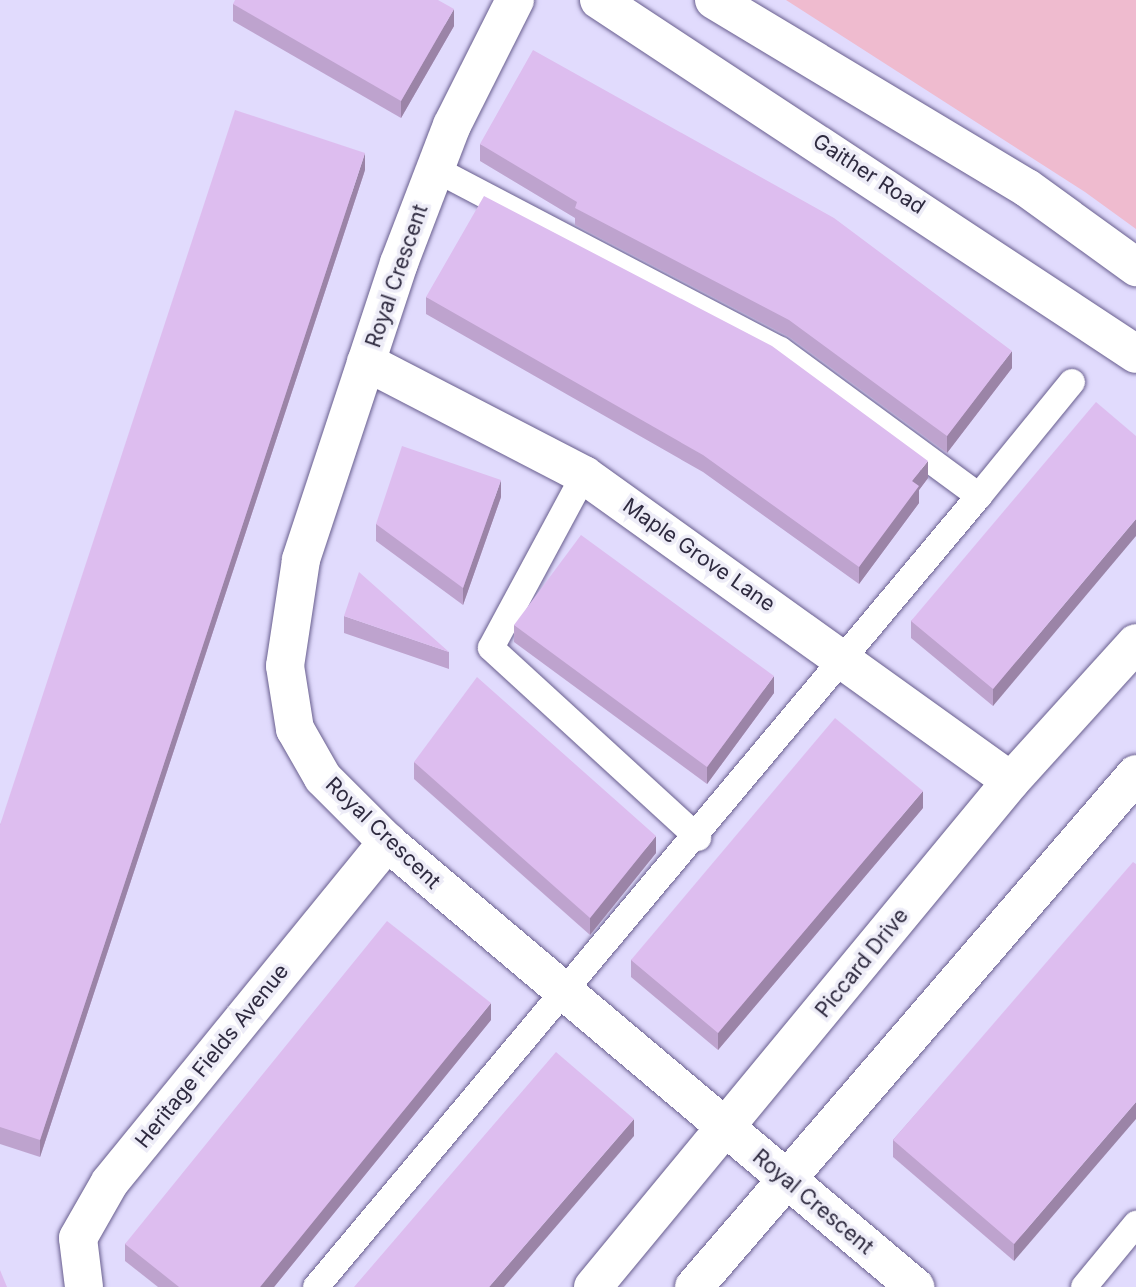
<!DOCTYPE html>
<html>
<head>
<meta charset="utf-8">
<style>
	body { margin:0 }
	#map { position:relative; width:1136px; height:1287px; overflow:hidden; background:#e1dbfd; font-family:Inter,sans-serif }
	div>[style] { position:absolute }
	.green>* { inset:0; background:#efbbcf }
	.roads { filter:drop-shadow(0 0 2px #685e8e) drop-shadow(0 0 2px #685e8e) }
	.lane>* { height:26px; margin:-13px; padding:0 13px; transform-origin:13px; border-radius:13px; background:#fff }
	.street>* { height:38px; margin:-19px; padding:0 19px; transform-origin:19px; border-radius:19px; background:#fff }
	.secondary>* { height:38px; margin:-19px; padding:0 19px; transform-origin:19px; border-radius:19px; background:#fff }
	.wall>* { inset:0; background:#bea3ce }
	.shaded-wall>* { inset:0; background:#9b84a7 }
	.building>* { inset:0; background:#ddbdef }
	span { translate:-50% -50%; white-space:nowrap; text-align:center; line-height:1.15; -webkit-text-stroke:7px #edecf7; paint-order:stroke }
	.street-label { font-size:21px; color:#2e2a3f }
</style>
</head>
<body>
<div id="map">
	<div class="green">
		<i style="clip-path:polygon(786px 0,1136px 0,1136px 229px,1085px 192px)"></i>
	</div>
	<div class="roads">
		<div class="lane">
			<i style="left:584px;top:475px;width:196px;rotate:118.3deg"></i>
			<i style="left:491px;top:648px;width:281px;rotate:42.5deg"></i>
			<i style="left:979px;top:496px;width:147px;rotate:-50.8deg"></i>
			<i style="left:316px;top:1287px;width:1032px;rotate:-50.03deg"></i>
			<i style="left:979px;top:496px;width:247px;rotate:-143.7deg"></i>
			<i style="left:780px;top:350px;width:390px;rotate:-152.3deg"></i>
			<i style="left:1084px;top:1287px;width:82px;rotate:-50.5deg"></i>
		</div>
		<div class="street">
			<i style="left:515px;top:0;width:140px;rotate:116.7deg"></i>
			<i style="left:452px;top:125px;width:148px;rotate:111deg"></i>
			<i style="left:399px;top:263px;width:313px;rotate:108.3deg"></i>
			<i style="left:301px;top:560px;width:107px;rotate:98.6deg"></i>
			<i style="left:285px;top:666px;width:64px;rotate:81deg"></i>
			<i style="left:295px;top:729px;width:56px;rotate:60.3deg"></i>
			<i style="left:323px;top:778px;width:91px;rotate:45deg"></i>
			<i style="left:387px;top:842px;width:691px;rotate:40.12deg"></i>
			<i style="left:366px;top:362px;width:246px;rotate:27.4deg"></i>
			<i style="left:584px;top:475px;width:525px;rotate:35.63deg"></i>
			<i style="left:84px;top:1287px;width:49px;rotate:-97deg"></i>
			<i style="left:78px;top:1238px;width:64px;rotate:-60.3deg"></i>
			<i style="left:110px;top:1182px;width:439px;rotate:-50.8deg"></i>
		</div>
		<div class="secondary">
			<i style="left:599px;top:0;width:643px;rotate:33.39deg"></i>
			<i style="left:714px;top:0;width:365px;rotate:31deg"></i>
			<i style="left:1027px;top:188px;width:135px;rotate:35.9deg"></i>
			<i style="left:593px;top:1287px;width:656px;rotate:-50.44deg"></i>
			<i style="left:1011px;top:781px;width:186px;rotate:-47.8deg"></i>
			<i style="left:694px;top:1287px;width:677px;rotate:-49.25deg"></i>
		</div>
	</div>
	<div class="wall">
		<i style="clip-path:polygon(233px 4px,454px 26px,401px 118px,233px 21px)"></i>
		<i style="clip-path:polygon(480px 144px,1012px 368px,947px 453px,789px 337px,575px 225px,575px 218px,480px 161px)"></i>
		<i style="clip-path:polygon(365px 170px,40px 1157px,0 1144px,0 825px)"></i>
		<i style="clip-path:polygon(426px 297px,928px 478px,919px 490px,919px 503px,859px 584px,703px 472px,426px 314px)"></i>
		<i style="clip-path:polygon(1136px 436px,993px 706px,911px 638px,911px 621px)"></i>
		<i style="clip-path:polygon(501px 497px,463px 605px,376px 541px,376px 524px)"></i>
		<i style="clip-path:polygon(344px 616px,449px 652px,449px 669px,344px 633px)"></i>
		<i style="clip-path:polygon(514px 625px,774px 693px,707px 784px,514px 642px)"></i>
		<i style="clip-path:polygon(414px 762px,656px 853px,590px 935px,414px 779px)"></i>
		<i style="clip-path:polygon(923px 808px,718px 1050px,631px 977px,631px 960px)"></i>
		<i style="clip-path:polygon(1136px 864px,1014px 1261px,893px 1157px,893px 1140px)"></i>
		<i style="clip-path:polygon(491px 1020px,274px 1287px,158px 1287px,125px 1261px,125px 1244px)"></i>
	</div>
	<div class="shaded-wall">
		<i style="clip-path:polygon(454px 9px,454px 26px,401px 118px,401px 101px)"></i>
		<i style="clip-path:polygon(365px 153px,365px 170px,40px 1157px,40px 1140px)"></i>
		<i style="clip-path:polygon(1012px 351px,1012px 368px,947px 453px,947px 436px)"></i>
		<i style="clip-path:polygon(928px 461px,928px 478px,919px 490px,919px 503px,859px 584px,859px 567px,912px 481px)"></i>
		<i style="clip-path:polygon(501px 480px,501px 497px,463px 605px,463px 588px)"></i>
		<i style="clip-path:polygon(1136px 519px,1136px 536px,993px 706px,993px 689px)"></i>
		<i style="clip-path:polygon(774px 676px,774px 693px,707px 784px,707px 767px)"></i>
		<i style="clip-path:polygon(923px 791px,923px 808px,718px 1050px,718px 1033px)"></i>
		<i style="clip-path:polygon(656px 836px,656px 853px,590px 935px,590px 918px)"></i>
		<i style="clip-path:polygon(491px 1003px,491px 1020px,274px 1287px,260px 1287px)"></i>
		<i style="clip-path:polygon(1136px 1102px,1136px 1119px,1014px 1261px,1014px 1244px)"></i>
		<i style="clip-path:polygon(634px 1119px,634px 1136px,504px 1287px,489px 1287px)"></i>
	</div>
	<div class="building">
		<i style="clip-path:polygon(235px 0,438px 0,454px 9px,401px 101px,233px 4px)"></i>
		<i style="clip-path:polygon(533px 50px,834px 218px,1012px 351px,947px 436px,789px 320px,575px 208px,577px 202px,480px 144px)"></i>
		<i style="clip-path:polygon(235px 110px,365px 153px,40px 1140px,0 1127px,0 825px)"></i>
		<i style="clip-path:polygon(484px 196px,772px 346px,928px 461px,912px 481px,919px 486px,859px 567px,703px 455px,426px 297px)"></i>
		<i style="clip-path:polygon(1096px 402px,1136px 436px,1136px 519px,993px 689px,911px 621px)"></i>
		<i style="clip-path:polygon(402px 446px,501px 480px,463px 588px,376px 524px)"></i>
		<i style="clip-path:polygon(581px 535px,774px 676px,707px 767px,514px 625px)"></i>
		<i style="clip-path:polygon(359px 572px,449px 652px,344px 616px)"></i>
		<i style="clip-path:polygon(477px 677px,656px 836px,590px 918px,414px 762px)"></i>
		<i style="clip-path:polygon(835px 718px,923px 791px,718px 1033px,631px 960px)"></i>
		<i style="clip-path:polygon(1133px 862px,1136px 864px,1136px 1102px,1014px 1244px,893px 1140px)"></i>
		<i style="clip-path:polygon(387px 921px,491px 1003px,260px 1287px,179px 1287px,125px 1244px)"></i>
		<i style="clip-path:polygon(556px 1052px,634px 1119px,489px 1287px,354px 1287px)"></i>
		<i style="clip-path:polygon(0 1270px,7px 1287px,0 1287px)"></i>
	</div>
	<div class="street-label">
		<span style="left:869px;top:174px;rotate:33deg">Gaither Road</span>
		<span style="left:397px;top:276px;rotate:-71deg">Royal Crescent</span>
		<span style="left:699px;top:555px;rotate:35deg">Maple Grove Lane</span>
		<span style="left:383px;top:833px;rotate:44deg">Royal Crescent</span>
		<span style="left:862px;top:963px;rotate:-51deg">Piccard Drive</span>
		<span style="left:212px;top:1056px;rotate:-51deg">Heritage Fields Avenue</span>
		<span style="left:813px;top:1202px;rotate:40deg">Royal Crescent</span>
	</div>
</div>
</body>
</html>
